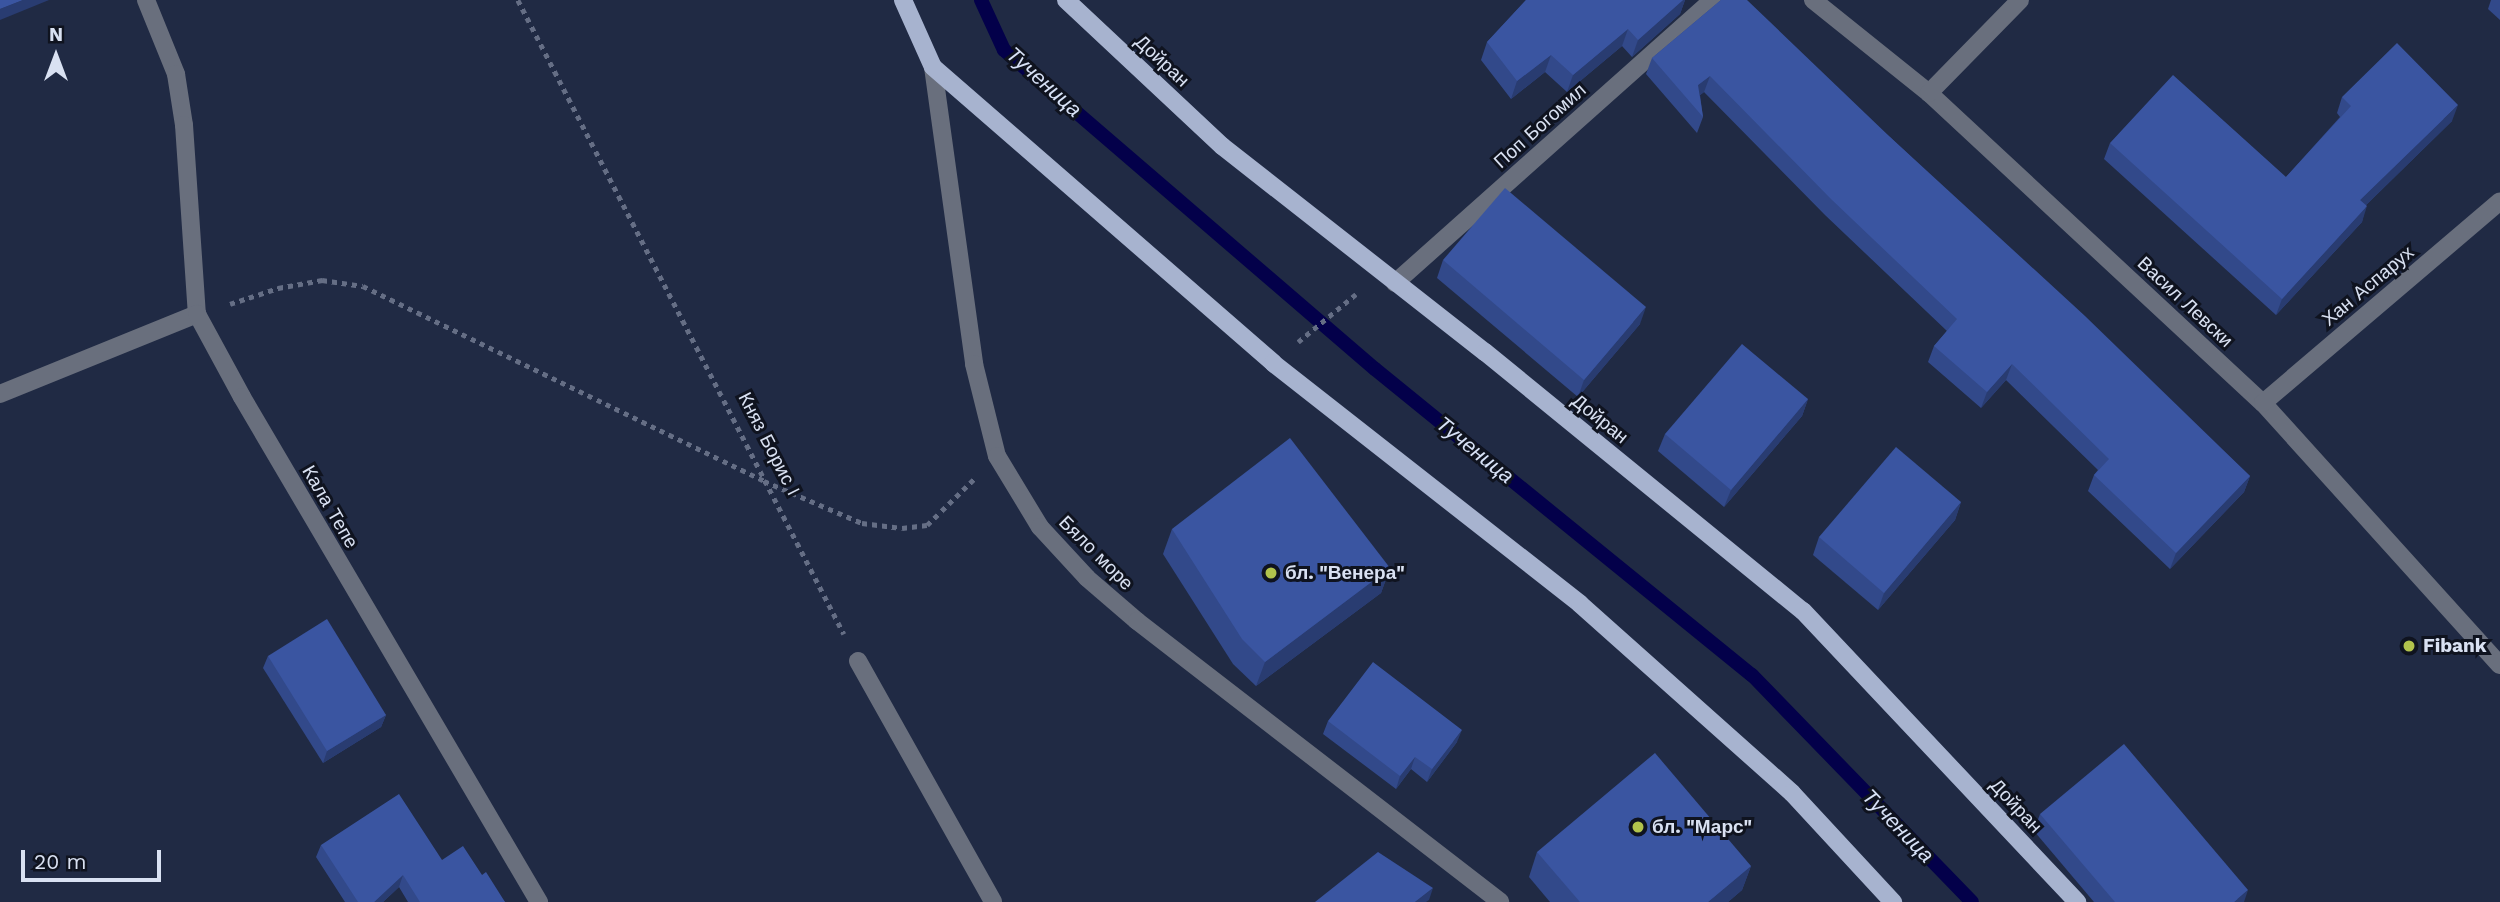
<!DOCTYPE html>
<html>
<head>
<meta charset="utf-8">
<style>
	body { margin:0 }
	#map { position:relative; width:2500px; height:902px; overflow:hidden; background:#202a44; font-family:"Work Sans",sans-serif }
	div>[style] { position:absolute }
	.stream>* { height:14px; margin:-7px; padding:0 7px; transform-origin:7px; border-radius:7px; background:#03004a }
	.path>* { height:4.5px; margin-top:-2.25px; transform-origin:0; background:repeating-linear-gradient(90deg,#656e85 0 5px,transparent 0 10px) }
	.minor>* { height:18px; margin:-9px; padding:0 9px; transform-origin:9px; border-radius:9px; background:#696f7d }
	.major>* { height:18px; margin:-9px; padding:0 9px; transform-origin:9px; border-radius:9px; background:#a7b3cf }
	.wall>* { inset:0; background:#32498a }
	.shaded-wall>* { inset:0; background:#293c71 }
	.building>* { inset:0; background:#3a55a1 }
	.dots>* { width:19px; height:19px; translate:-50% -50%; box-sizing:border-box; border:4px solid #0f131f; border-radius:50% }
	span { translate:-50% -50%; white-space:nowrap; text-align:center; line-height:1.15; -webkit-text-stroke:6px #0f131f; paint-order:stroke }
	.street-label { font-size:19px; color:#d9e1f2 }
	.poi-label { font-size:19px; color:#d9e1f2; font-weight:700 }
	.left { translate:0 -50%; text-align:left }
	.water-label { font-size:21px; color:#d8e2f7; font-style:italic }
	.north { position:absolute; left:21px; top:21px; width:70px; height:70px; -webkit-text-stroke:5px #0f131f; paint-order:stroke; rotate:0deg; font-size:19px; font-weight:700; line-height:28px; text-align:center; color:#d9e1f2 }
	.north::after { content:''; display:block; margin:auto; width:24px; height:32px; background:#d9e1f2; clip-path:polygon(50% 0,100% 100%,50% 72%,0 100%) }
	.scale { position:absolute; left:21px; top:850px; width:140px; height:32px; box-sizing:border-box; border:4px solid #d9e1f2; border-top:0; padding-left:9px; font-size:21px; line-height:24px; white-space:nowrap; color:#d9e1f2; -webkit-text-stroke:5px #0f131f; paint-order:stroke }
</style>
</head>
<body>
<div id="map">
	<div class="stream">
		<i style="left:981px;top:0;width:55px;rotate:65.3deg"></i>
		<i style="left:1004px;top:50px;width:489px;rotate:40.7deg"></i>
		<i style="left:1375px;top:369px;width:486px;rotate:39.1deg"></i>
		<i style="left:1752px;top:675px;width:316px;rotate:45.9deg"></i>
	</div>
	<div class="path">
		<i style="left:518px;top:0;width:713px;rotate:62.79deg"></i>
		<i style="left:230px;top:304px;width:51px;rotate:-18.4deg"></i>
		<i style="left:278px;top:288px;width:45px;rotate:-10.3deg"></i>
		<i style="left:322px;top:280px;width:41px;rotate:8.3deg"></i>
		<i style="left:363px;top:286px;width:446px;rotate:25.9deg"></i>
		<i style="left:764px;top:481px;width:107px;rotate:23.2deg"></i>
		<i style="left:862px;top:523px;width:40px;rotate:7.1deg"></i>
		<i style="left:902px;top:528px;width:25px;rotate:-7deg"></i>
		<i style="left:927px;top:525px;width:66px;rotate:-44.4deg"></i>
		<i style="left:1298px;top:342px;width:75px;rotate:-39.6deg"></i>
	</div>
	<div class="minor">
		<i style="left:146px;top:0;width:80px;rotate:67.9deg"></i>
		<i style="left:176px;top:74px;width:52px;rotate:81.1deg"></i>
		<i style="left:184px;top:125px;width:189px;rotate:86.1deg"></i>
		<i style="left:1813px;top:0;width:149px;rotate:38.7deg"></i>
		<i style="left:1929px;top:93px;width:456px;rotate:42.9deg"></i>
		<i style="left:2263px;top:403px;width:353px;rotate:47.9deg"></i>
		<i style="left:933px;top:67px;width:300px;rotate:82.1deg"></i>
		<i style="left:974px;top:364px;width:95px;rotate:76deg"></i>
		<i style="left:997px;top:456px;width:83px;rotate:58.8deg"></i>
		<i style="left:1040px;top:527px;width:69px;rotate:47.3deg"></i>
		<i style="left:1087px;top:578px;width:66px;rotate:40.7deg"></i>
		<i style="left:1137px;top:621px;width:459px;rotate:37.7deg"></i>
		<i style="left:1929px;top:93px;width:130px;rotate:-45.6deg"></i>
		<i style="left:1395px;top:283px;width:426px;rotate:-41.7deg"></i>
		<i style="left:0;top:394px;width:213px;rotate:-22.1deg"></i>
		<i style="left:197px;top:314px;width:94px;rotate:61.5deg"></i>
		<i style="left:242px;top:397px;width:586px;rotate:59.54deg"></i>
		<i style="left:2263px;top:403px;width:311px;rotate:-40.4deg"></i>
		<i style="left:858px;top:661px;width:276px;rotate:60.7deg"></i>
	</div>
	<div class="major">
		<i style="left:903px;top:0;width:73px;rotate:65.9deg"></i>
		<i style="left:933px;top:67px;width:451px;rotate:41deg"></i>
		<i style="left:1273px;top:363px;width:390px;rotate:38.1deg"></i>
		<i style="left:1580px;top:604px;width:284px;rotate:41.7deg"></i>
		<i style="left:1792px;top:793px;width:149px;rotate:47.2deg"></i>
		<i style="left:1066px;top:0;width:214px;rotate:43.1deg"></i>
		<i style="left:1222px;top:146px;width:334px;rotate:38.1deg"></i>
		<i style="left:1485px;top:352px;width:410px;rotate:39.2deg"></i>
		<i style="left:1803px;top:611px;width:400px;rotate:46.7deg"></i>
	</div>
	<div class="wall">
		<i style="clip-path:polygon(1526px 0,1685px 0,1680px 14px,1632px 57px,1622px 46px,1567px 92px,1545px 72px,1511px 99px,1481px 60px,1487px 42px)"></i>
		<i style="clip-path:polygon(1721px 0,1890px 137px,2250px 476px,2244px 492px,2170px 569px,2088px 491px,2094px 475px,2098px 470px,2006px 380px,1981px 408px,1928px 362px,1934px 346px,1947px 331px,1825px 215px,1704px 92px,1700px 95px,1703px 117px,1697px 133px,1646px 74px,1652px 58px)"></i>
		<i style="clip-path:polygon(2491px 0,2500px 0,2500px 20px,2488px 9px)"></i>
		<i style="clip-path:polygon(2342px 97px,2452px 121px,2366px 205px,2362px 222px,2276px 315px,2104px 159px,2110px 143px,2286px 177px,2340px 117px,2337px 113px)"></i>
		<i style="clip-path:polygon(1443px 260px,1640px 324px,1578px 397px,1437px 278px)"></i>
		<i style="clip-path:polygon(1808px 399px,1802px 416px,1724px 507px,1658px 451px,1665px 434px)"></i>
		<i style="clip-path:polygon(1961px 502px,1955px 520px,1878px 610px,1813px 555px,1819px 537px)"></i>
		<i style="clip-path:polygon(1172px 529px,1390px 568px,1381px 593px,1256px 686px,1233px 664px,1163px 554px)"></i>
		<i style="clip-path:polygon(268px 656px,386px 715px,381px 727px,323px 763px,263px 668px)"></i>
		<i style="clip-path:polygon(1328px 721px,1457px 742px,1427px 782px,1411px 769px,1396px 789px,1323px 734px)"></i>
		<i style="clip-path:polygon(2040px 814px,2244px 902px,2094px 902px,2034px 831px)"></i>
		<i style="clip-path:polygon(321px 845px,442px 860px,482px 875px,505px 902px,408px 902px,399px 887px,383px 902px,345px 902px,316px 857px)"></i>
		<i style="clip-path:polygon(1537px 852px,1751px 866px,1742px 890px,1728px 902px,1550px 902px,1529px 877px)"></i>
	</div>
	<div class="shaded-wall">
		<i style="clip-path:polygon(23px 0,49px 0,0 20px,0 9px)"></i>
		<i style="clip-path:polygon(1683px 0,1685px 0,1680px 14px,1632px 57px,1638px 40px)"></i>
		<i style="clip-path:polygon(1628px 29px,1622px 46px,1567px 92px,1573px 75px)"></i>
		<i style="clip-path:polygon(1551px 55px,1545px 72px,1511px 99px,1517px 81px)"></i>
		<i style="clip-path:polygon(1710px 76px,1704px 92px,1693px 101px,1698px 85px)"></i>
		<i style="clip-path:polygon(2458px 105px,2452px 121px,2355px 216px,2360px 200px)"></i>
		<i style="clip-path:polygon(2367px 206px,2362px 222px,2276px 315px,2282px 299px)"></i>
		<i style="clip-path:polygon(1646px 307px,1640px 324px,1578px 397px,1584px 380px)"></i>
		<i style="clip-path:polygon(2012px 364px,2006px 380px,1981px 408px,1987px 392px)"></i>
		<i style="clip-path:polygon(1808px 399px,1802px 416px,1724px 507px,1731px 490px)"></i>
		<i style="clip-path:polygon(2250px 476px,2244px 492px,2170px 569px,2176px 553px)"></i>
		<i style="clip-path:polygon(1961px 502px,1955px 520px,1878px 610px,1884px 593px)"></i>
		<i style="clip-path:polygon(1390px 568px,1381px 593px,1256px 686px,1265px 662px)"></i>
		<i style="clip-path:polygon(386px 715px,381px 727px,323px 763px,327px 751px)"></i>
		<i style="clip-path:polygon(1462px 730px,1457px 742px,1427px 782px,1432px 769px)"></i>
		<i style="clip-path:polygon(1415px 757px,1411px 769px,1396px 789px,1400px 776px)"></i>
		<i style="clip-path:polygon(1751px 866px,1742px 890px,1728px 902px,1708px 902px)"></i>
		<i style="clip-path:polygon(403px 875px,399px 887px,383px 902px,374px 902px)"></i>
		<i style="clip-path:polygon(1433px 888px,1429px 900px,1426px 902px,1415px 902px)"></i>
		<i style="clip-path:polygon(2248px 890px,2244px 902px,2234px 902px)"></i>
	</div>
	<div class="building">
		<i style="clip-path:polygon(0 0,23px 0,0 9px)"></i>
		<i style="clip-path:polygon(1526px 0,1683px 0,1638px 40px,1628px 29px,1573px 75px,1551px 55px,1517px 81px,1487px 42px)"></i>
		<i style="clip-path:polygon(1721px 0,1747px 0,1890px 137px,2085px 316px,2250px 476px,2176px 553px,2094px 475px,2109px 459px,2012px 364px,1987px 392px,1934px 346px,1957px 319px,1831px 199px,1710px 76px,1698px 85px,1703px 117px,1652px 58px)"></i>
		<i style="clip-path:polygon(2397px 43px,2458px 105px,2360px 200px,2367px 206px,2282px 299px,2110px 143px,2173px 75px,2286px 177px,2351px 106px,2342px 97px)"></i>
		<i style="clip-path:polygon(1505px 188px,1646px 307px,1584px 380px,1443px 260px)"></i>
		<i style="clip-path:polygon(1742px 344px,1808px 399px,1731px 490px,1665px 434px)"></i>
		<i style="clip-path:polygon(1290px 438px,1390px 568px,1265px 662px,1242px 639px,1172px 529px)"></i>
		<i style="clip-path:polygon(1896px 447px,1961px 502px,1884px 593px,1819px 537px)"></i>
		<i style="clip-path:polygon(327px 619px,386px 715px,327px 751px,268px 656px)"></i>
		<i style="clip-path:polygon(1373px 662px,1462px 730px,1432px 769px,1415px 757px,1400px 776px,1328px 721px)"></i>
		<i style="clip-path:polygon(2124px 744px,2248px 890px,2234px 902px,2115px 902px,2040px 814px)"></i>
		<i style="clip-path:polygon(1655px 753px,1751px 866px,1708px 902px,1580px 902px,1537px 852px)"></i>
		<i style="clip-path:polygon(399px 794px,442px 860px,463px 846px,482px 875px,486px 872px,505px 902px,420px 902px,403px 875px,374px 902px,358px 902px,321px 845px)"></i>
		<i style="clip-path:polygon(1378px 852px,1433px 888px,1415px 902px,1315px 902px)"></i>
	</div>
	<div class="dots">
		<i style="left:1271px;top:573px;background:#b2c34c"></i>
		<i style="left:2409px;top:646px;background:#b2c34c"></i>
		<i style="left:1638px;top:827px;background:#b2c34c"></i>
	</div>
	<div class="street-label">
		<span style="left:1162px;top:61px;rotate:43deg">Дойран</span>
		<span style="left:1540px;top:126px;rotate:-42deg">Поп Богомил</span>
		<span style="left:2368px;top:286px;rotate:-40deg">Хан Аспарух</span>
		<span style="left:2185px;top:302px;rotate:43deg">Васил Левски</span>
		<span style="left:1600px;top:419px;rotate:39deg">Дойран</span>
		<span style="left:769px;top:444px;rotate:63deg">Княз Борис I</span>
		<span style="left:330px;top:507px;rotate:60deg">Кала Тепе</span>
		<span style="left:1096px;top:553px;rotate:45deg">Бяло море</span>
		<span style="left:2016px;top:806px;rotate:47deg">Дойран</span>
	</div>
	<div class="poi-label">
		<span class="left" style="left:1285px;top:573px">бл. "Венера"</span>
		<span class="left" style="left:2423px;top:646px">Fibank</span>
		<span class="left" style="left:1652px;top:827px">бл. "Марс"</span>
	</div>
	<div class="water-label">
		<span style="left:1044px;top:82px;rotate:42deg">Тученица</span>
		<span style="left:1475px;top:450px;rotate:39deg">Тученица</span>
		<span style="left:1898px;top:826px;rotate:46deg">Тученица</span>
	</div>
	<div class="north">N</div>
	<div class="scale">20 m</div>
</div>
</body>
</html>
